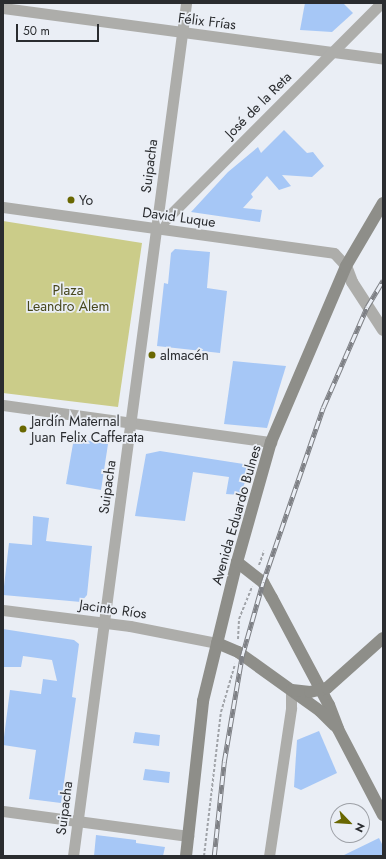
<!DOCTYPE html>
<html>
<head>
<meta charset="utf-8">
<style>
	body { margin:0 }
	#map { position:relative; width:386px; height:859px; overflow:hidden; background:#eaeef5; font-family:Jost,sans-serif }
	div>[style] { position:absolute }
	.green>* { inset:0; background:#cbcc89 }
	.building>* { inset:0; background:#a6c7f6 }
	.path>* { height:2px; margin-top:-1px; transform-origin:0; background:repeating-linear-gradient(90deg,#a0a3a8 0 3px,transparent 0 5px) }
	.minor>* { height:11px; margin:-5.5px; padding:0 5.5px; transform-origin:5.5px; border-radius:5.5px; background:#adadaa }
	.tertiary>* { height:12px; margin:-6px; padding:0 6px; transform-origin:6px; border-radius:6px; background:#adadaa }
	.secondary>* { height:12px; margin:-6px; padding:0 6px; transform-origin:6px; border-radius:6px; background:#8e8e89 }
	.rail>* { height:4.5px; margin-top:-2.25px; transform-origin:0; background:repeating-linear-gradient(90deg,#eaeef5 0 9px,#7e8085 0 18px); box-sizing:border-box; border-block:1px solid #7e8085 }
	.dots>* { width:11px; height:11px; translate:-50% -50%; box-sizing:border-box; border:2px solid #eaeef5; border-radius:50% }
	span { translate:-50% -50%; white-space:nowrap; text-align:center; line-height:1.15; -webkit-text-stroke:3.5px #eaeef5; paint-order:stroke }
	.street-label { font-size:14px; color:#2a2c2f }
	.poi-label { font-size:14px; color:#2a2c2f }
	.left { translate:0 -50%; text-align:left }
	.park-label { font-size:14px; color:#47471c }
	.frame { position:absolute; inset:0; border:4px solid #2a2c2f; pointer-events:none }
	.north { position:absolute; left:330px; top:803px; width:40px; height:40px; box-sizing:border-box; background:#eaeef5; border:1px solid #9da0a6; border-radius:50%; rotate:115deg; font-size:11px; font-weight:700; line-height:16px; text-align:center; color:#2a2c2f }
	.north::after { content:''; display:block; margin:auto; width:14px; height:18px; background:#696701; clip-path:polygon(50% 0,100% 100%,50% 72%,0 100%) }
	.scale { position:absolute; left:16px; top:24px; width:83px; height:18px; box-sizing:border-box; border:2px solid #2a2c2f; border-top:0; padding-left:5px; font-size:12px; line-height:14px; white-space:nowrap; color:#2a2c2f; -webkit-text-stroke:3px #eaeef5; paint-order:stroke }
</style>
</head>
<body>
<div id="map">
	<div class="green">
		<i style="clip-path:polygon(3px 221px,142px 243px,118px 407px,3px 393px)"></i>
	</div>
	<div class="building">
		<i style="clip-path:polygon(305px 3px,343px 3px,353px 13px,332px 32px,300px 30px)"></i>
		<i style="clip-path:polygon(284px 130px,307px 153px,313px 152px,324px 166px,312px 177px,282px 175px,291px 186px,279px 190px,267px 176px,251px 194px,253px 197px,243px 208px,262px 210px,260px 222px,191px 212px,228px 172px,258px 147px,261px 153px)"></i>
		<i style="clip-path:polygon(175px 249px,210px 252px,207px 288px,227px 291px,220px 353px,157px 346px,164px 283px,168px 284px,171px 253px)"></i>
		<i style="clip-path:polygon(233px 361px,286px 366px,267px 428px,224px 424px)"></i>
		<i style="clip-path:polygon(74px 438px,108px 444px,101px 490px,66px 484px)"></i>
		<i style="clip-path:polygon(160px 451px,250px 465px,241px 495px,226px 494px,229px 477px,193px 472px,185px 521px,135px 516px,146px 454px)"></i>
		<i style="clip-path:polygon(33px 516px,49px 518px,46px 541px,92px 546px,87px 595px,81px 602px,3px 595px,9px 543px,32px 545px)"></i>
		<i style="clip-path:polygon(3px 629px,74px 640px,79px 644px,72px 697px,76px 698px,61px 803px,29px 799px,36px 750px,3px 745px,10px 690px,41px 694px,43px 679px,57px 681px,52px 660px,23px 656px,21px 667px,3px 667px)"></i>
		<i style="clip-path:polygon(319px 731px,337px 773px,301px 790px,294px 787px,297px 740px)"></i>
		<i style="clip-path:polygon(135px 732px,160px 735px,159px 746px,133px 743px)"></i>
		<i style="clip-path:polygon(145px 769px,170px 772px,169px 783px,143px 780px)"></i>
		<i style="clip-path:polygon(96px 835px,136px 840px,136px 843px,165px 847px,163px 856px,94px 856px)"></i>
		<i style="clip-path:polygon(379px 838px,383px 846px,383px 856px,342px 856px)"></i>
	</div>
	<div class="path">
		<i style="left:259px;top:565px;width:15px;rotate:-70deg"></i>
		<i style="left:238px;top:639px;width:20px;rotate:-87deg"></i>
		<i style="left:239px;top:619px;width:35px;rotate:-68deg"></i>
		<i style="left:204px;top:856px;width:145px;rotate:-83.3deg"></i>
		<i style="left:221px;top:712px;width:50px;rotate:-73.7deg"></i>
	</div>
	<div class="minor">
		<i style="left:3px;top:8px;width:383px;rotate:7.6deg"></i>
		<i style="left:3px;top:207px;width:334px;rotate:7.9deg"></i>
		<i style="left:334px;top:253px;width:18px;rotate:47deg"></i>
		<i style="left:156px;top:229px;width:319px;rotate:-45.1deg"></i>
		<i style="left:3px;top:405px;width:271px;rotate:7.9deg"></i>
		<i style="left:3px;top:610px;width:128px;rotate:7.2deg"></i>
		<i style="left:130px;top:626px;width:89px;rotate:11.1deg"></i>
		<i style="left:3px;top:811px;width:187px;rotate:7.7deg"></i>
		<i style="left:73px;top:856px;width:860px;rotate:-82.45deg"></i>
		<i style="left:269px;top:856px;width:150px;rotate:-81.5deg"></i>
		<i style="left:291px;top:708px;width:18px;rotate:-90deg"></i>
	</div>
	<div class="tertiary">
		<i style="left:346px;top:266px;width:17px;rotate:69deg"></i>
		<i style="left:352px;top:282px;width:57px;rotate:57.1deg"></i>
	</div>
	<div class="secondary">
		<i style="left:237px;top:562px;width:33px;rotate:38deg"></i>
		<i style="left:263px;top:582px;width:18px;rotate:61deg"></i>
		<i style="left:272px;top:598px;width:121px;rotate:62deg"></i>
		<i style="left:329px;top:705px;width:26px;rotate:69deg"></i>
		<i style="left:338px;top:729px;width:97px;rotate:62.4deg"></i>
		<i style="left:217px;top:643px;width:23px;rotate:23deg"></i>
		<i style="left:238px;top:652px;width:101px;rotate:35.7deg"></i>
		<i style="left:320px;top:711px;width:21px;rotate:45deg"></i>
		<i style="left:292px;top:690px;width:18px;rotate:6deg"></i>
		<i style="left:310px;top:692px;width:17px;rotate:-13deg"></i>
		<i style="left:327px;top:688px;width:75px;rotate:-41.8deg"></i>
		<i style="left:186px;top:856px;width:156px;rotate:-83.7deg"></i>
		<i style="left:203px;top:701px;width:143px;rotate:-76.3deg"></i>
		<i style="left:237px;top:562px;width:125px;rotate:-74.2deg"></i>
		<i style="left:271px;top:442px;width:191px;rotate:-66.9deg"></i>
		<i style="left:346px;top:266px;width:73px;rotate:-59.6deg"></i>
	</div>
	<div class="rail">
		<i style="left:214px;top:856px;width:95px;rotate:-83.9deg"></i>
		<i style="left:224px;top:762px;width:108px;rotate:-80.4deg"></i>
		<i style="left:242px;top:656px;width:77px;rotate:-74.2deg"></i>
		<i style="left:263px;top:582px;width:184px;rotate:-71deg"></i>
		<i style="left:323px;top:408px;width:110px;rotate:-66.5deg"></i>
		<i style="left:367px;top:307px;width:31px;rotate:-59deg"></i>
	</div>
	<div class="dots">
		<i style="left:71px;top:200px;background:#696701"></i>
		<i style="left:152px;top:355px;background:#696701"></i>
		<i style="left:23px;top:429px;background:#696701"></i>
	</div>
	<div class="street-label">
		<span style="left:207px;top:21px;rotate:7deg">Félix Frías</span>
		<span style="left:258px;top:105px;rotate:-45deg">José de la Reta</span>
		<span style="left:149px;top:166px;rotate:-83deg">Suipacha</span>
		<span style="left:179px;top:217px;rotate:8deg">David Luque</span>
		<span style="left:107px;top:487px;rotate:-82deg">Suipacha</span>
		<span style="left:236px;top:515px;rotate:-74deg">Avenida Eduardo Bulnes</span>
		<span style="left:113px;top:609px;rotate:8deg">Jacinto Ríos</span>
		<span style="left:64px;top:808px;rotate:-83deg">Suipacha</span>
	</div>
	<div class="poi-label">
		<span class="left" style="left:79px;top:200px">Yo</span>
		<span class="left" style="left:160px;top:355px">almacén</span>
		<span class="left" style="left:31px;top:429px">Jardín Maternal<br>Juan Felix Cafferata</span>
	</div>
	<div class="park-label">
		<span style="left:68px;top:298px">Plaza<br>Leandro Alem</span>
	</div>
	<div class="frame"></div>
	<div class="north">N</div>
	<div class="scale">50 m</div>
</div>
</body>
</html>
